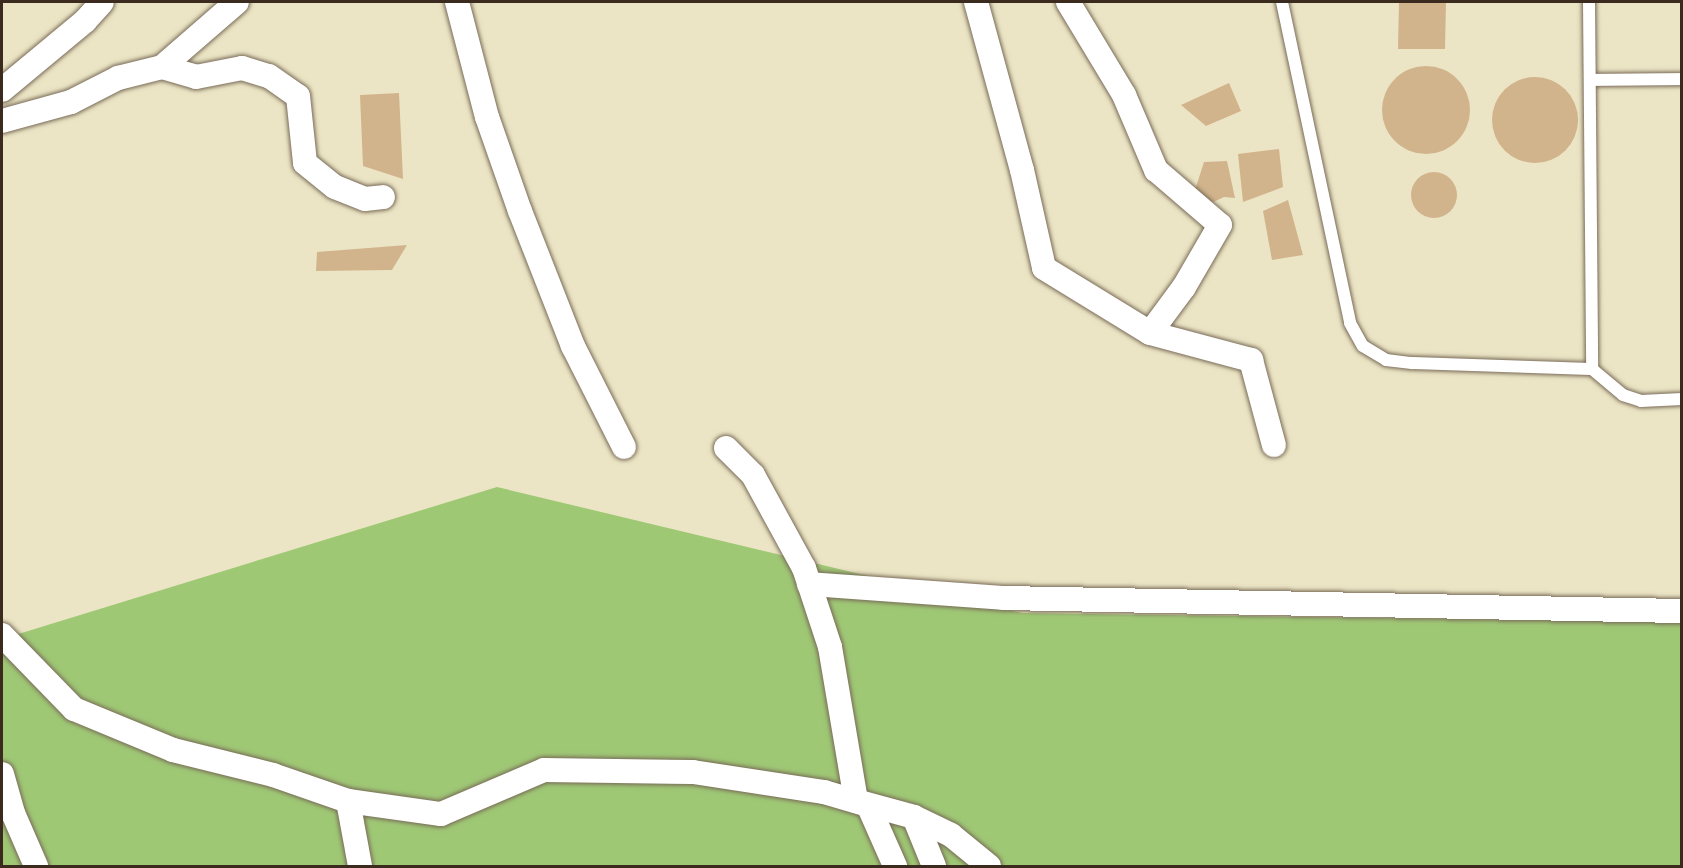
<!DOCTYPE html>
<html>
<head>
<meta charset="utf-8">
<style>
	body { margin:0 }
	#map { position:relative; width:1683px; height:868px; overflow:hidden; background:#ece5c5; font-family:"Old Standard TT",serif }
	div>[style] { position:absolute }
	.green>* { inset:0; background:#9fc875 }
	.building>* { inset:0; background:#d1b48c }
	.round { border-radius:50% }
	.roads { filter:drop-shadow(0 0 2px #796b58) drop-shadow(0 0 2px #796b58) }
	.service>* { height:12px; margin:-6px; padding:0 6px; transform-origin:6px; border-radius:6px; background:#fff }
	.minor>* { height:24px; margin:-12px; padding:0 12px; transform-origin:12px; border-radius:12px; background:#fff }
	span { translate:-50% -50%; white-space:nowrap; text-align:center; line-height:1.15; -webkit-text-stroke:6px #fcf5e5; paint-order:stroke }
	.frame { position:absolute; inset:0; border:3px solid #3b2a1e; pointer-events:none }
</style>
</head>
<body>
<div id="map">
	<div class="green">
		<i style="clip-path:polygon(497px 487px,1022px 613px,1681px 622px,1681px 866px,2px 866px,2px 639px)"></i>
	</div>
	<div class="building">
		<i style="clip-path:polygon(1399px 2px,1446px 2px,1445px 49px,1398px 49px)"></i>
		<i class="round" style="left:1382px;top:66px;width:88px;height:88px"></i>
		<i class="round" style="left:1492px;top:77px;width:86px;height:86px"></i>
		<i style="clip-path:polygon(1229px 83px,1241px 111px,1206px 126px,1181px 105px)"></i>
		<i style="clip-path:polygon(399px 93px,403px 179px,363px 166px,360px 95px)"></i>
		<i style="clip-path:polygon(1279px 149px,1283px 187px,1243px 202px,1238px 154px)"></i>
		<i style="clip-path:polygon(1227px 161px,1235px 198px,1224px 197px,1209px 204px,1195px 190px,1204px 162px)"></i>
		<i class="round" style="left:1411px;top:172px;width:46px;height:46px"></i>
		<i style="clip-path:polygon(1288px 200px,1303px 255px,1272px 260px,1263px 211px)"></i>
		<i style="clip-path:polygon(407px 245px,392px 270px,316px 271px,317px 252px)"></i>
	</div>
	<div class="roads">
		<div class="service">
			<i style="left:1282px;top:2px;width:328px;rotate:78deg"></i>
			<i style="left:1350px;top:323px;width:26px;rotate:61deg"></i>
			<i style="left:1363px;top:346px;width:27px;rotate:31deg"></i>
			<i style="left:1386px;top:360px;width:26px;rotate:7deg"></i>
			<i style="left:1412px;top:363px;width:180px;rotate:1.9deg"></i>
			<i style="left:1589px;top:2px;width:367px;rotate:89.5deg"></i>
			<i style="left:1592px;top:369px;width:40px;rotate:40deg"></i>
			<i style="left:1623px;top:395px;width:19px;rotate:18deg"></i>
			<i style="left:1641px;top:401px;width:41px;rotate:-2.8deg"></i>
			<i style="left:1590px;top:80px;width:92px;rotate:-0.6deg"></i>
		</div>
		<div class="minor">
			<i style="left:457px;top:2px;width:119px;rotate:75.4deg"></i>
			<i style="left:487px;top:117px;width:100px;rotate:70.7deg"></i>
			<i style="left:520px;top:211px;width:145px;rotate:68.6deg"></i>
			<i style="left:573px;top:346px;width:113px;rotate:63.2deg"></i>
			<i style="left:976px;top:2px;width:174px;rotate:74.7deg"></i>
			<i style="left:1022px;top:170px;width:100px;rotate:77.3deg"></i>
			<i style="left:1044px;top:268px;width:124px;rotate:31.5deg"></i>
			<i style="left:1150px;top:333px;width:105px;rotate:15deg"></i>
			<i style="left:1251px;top:360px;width:88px;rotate:74.9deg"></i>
			<i style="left:1068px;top:2px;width:109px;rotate:58.9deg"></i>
			<i style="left:1124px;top:95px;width:82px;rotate:66.9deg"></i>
			<i style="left:1156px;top:170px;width:84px;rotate:40.7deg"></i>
			<i style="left:1220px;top:225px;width:72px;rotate:120.1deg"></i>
			<i style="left:1184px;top:287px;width:57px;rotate:126.5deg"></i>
			<i style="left:162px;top:67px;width:99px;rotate:-40.9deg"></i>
			<i style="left:2px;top:90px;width:108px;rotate:-39.7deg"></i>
			<i style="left:85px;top:21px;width:25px;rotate:-48deg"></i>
			<i style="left:2px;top:121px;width:72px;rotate:-15.4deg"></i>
			<i style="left:71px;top:102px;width:53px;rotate:-27.1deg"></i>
			<i style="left:118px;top:78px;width:45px;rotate:-14deg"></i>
			<i style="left:162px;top:67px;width:35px;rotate:16deg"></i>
			<i style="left:196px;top:77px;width:47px;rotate:-11.1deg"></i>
			<i style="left:242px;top:68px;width:28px;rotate:17deg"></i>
			<i style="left:269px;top:76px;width:35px;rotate:35deg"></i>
			<i style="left:298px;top:96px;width:67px;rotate:84deg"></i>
			<i style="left:305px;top:163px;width:38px;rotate:39deg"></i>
			<i style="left:335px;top:187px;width:32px;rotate:22deg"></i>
			<i style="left:365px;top:199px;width:18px;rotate:-6deg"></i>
			<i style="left:726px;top:448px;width:38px;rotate:45deg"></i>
			<i style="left:753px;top:475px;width:106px;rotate:61.3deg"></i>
			<i style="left:804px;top:568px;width:83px;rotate:71.8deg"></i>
			<i style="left:830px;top:647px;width:156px;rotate:80.4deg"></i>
			<i style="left:856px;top:801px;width:60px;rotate:15.4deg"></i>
			<i style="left:914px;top:817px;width:53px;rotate:67.8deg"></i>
			<i style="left:809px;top:584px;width:196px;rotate:4.1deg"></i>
			<i style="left:1004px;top:598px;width:678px;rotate:1.1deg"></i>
			<i style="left:2px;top:635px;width:103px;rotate:45.8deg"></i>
			<i style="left:74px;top:709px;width:107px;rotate:22.5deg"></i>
			<i style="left:173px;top:750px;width:103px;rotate:14deg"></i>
			<i style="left:273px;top:775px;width:79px;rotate:19.1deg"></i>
			<i style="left:348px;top:801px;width:94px;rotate:8deg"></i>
			<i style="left:441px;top:814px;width:112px;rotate:-23.1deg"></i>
			<i style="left:544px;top:770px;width:149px;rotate:0.8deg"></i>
			<i style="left:693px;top:772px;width:133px;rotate:8.7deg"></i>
			<i style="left:824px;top:792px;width:46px;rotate:16.5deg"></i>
			<i style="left:868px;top:805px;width:67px;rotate:66.1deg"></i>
			<i style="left:2px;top:774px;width:41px;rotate:74.2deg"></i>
			<i style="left:13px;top:813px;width:58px;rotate:66.5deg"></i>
			<i style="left:348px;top:801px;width:66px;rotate:79.5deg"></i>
			<i style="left:914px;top:817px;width:41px;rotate:25.9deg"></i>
			<i style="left:951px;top:835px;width:49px;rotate:39.2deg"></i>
		</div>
	</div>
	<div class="frame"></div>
</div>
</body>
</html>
